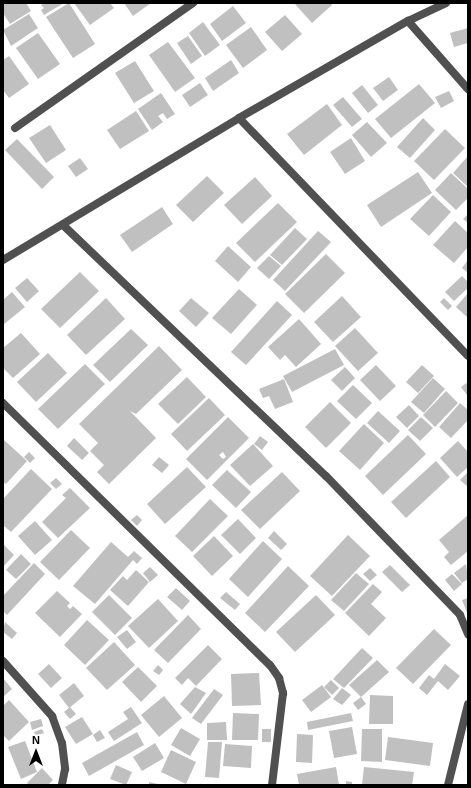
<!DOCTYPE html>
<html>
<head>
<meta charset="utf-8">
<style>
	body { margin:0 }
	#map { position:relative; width:471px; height:788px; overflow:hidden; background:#fff; font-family:Helvetica,sans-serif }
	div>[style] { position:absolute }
	.building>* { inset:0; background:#c0c0c0 }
	.minor>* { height:8px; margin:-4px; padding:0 4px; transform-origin:4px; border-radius:4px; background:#505050 }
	span { translate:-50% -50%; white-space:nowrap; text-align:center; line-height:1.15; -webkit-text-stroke:3px #fff; paint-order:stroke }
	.frame { position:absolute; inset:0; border:4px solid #000; pointer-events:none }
	.north { position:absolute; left:16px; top:732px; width:40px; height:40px; -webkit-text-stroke:3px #fff; paint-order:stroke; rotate:0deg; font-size:11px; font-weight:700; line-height:16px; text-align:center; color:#000 }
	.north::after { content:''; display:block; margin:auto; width:14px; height:18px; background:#000; clip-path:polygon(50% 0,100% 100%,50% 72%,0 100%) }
</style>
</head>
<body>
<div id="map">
	<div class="building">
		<i style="clip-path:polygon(6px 3px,26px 3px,31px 11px,10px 24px,3px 13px,3px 5px)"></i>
		<i style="clip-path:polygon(44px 3px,64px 3px,44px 15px,41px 10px,44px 8px,41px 5px)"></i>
		<i style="clip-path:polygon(69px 3px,95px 44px,73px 58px,46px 17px)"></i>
		<i style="clip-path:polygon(74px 3px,110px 3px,114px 8px,90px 25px)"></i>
		<i style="clip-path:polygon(124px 3px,151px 3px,133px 16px)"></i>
		<i style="clip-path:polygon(294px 3px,331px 3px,332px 5px,312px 23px)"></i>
		<i style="clip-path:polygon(233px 6px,246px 23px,222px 41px,210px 24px)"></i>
		<i style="clip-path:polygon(29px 14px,38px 28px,11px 46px,3px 30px)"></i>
		<i style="clip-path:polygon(285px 15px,302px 34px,282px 51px,265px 32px)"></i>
		<i style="clip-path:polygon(203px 22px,220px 45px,205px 56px,189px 33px)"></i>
		<i style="clip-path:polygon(251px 27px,267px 50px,243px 68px,226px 45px)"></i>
		<i style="clip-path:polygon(468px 28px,468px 43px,454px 47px,450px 33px)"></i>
		<i style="clip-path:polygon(38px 33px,60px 64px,38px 79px,16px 48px)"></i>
		<i style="clip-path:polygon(188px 36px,202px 56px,191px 64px,177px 43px)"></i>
		<i style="clip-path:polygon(168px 42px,195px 78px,175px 92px,149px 55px)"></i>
		<i style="clip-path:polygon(9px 56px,29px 84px,9px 98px,3px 90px,3px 60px)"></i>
		<i style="clip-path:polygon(231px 60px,239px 73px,213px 91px,205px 78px)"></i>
		<i style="clip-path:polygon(135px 61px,154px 91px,134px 103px,115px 73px)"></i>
		<i style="clip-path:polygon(389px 77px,398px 90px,383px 101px,373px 88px)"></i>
		<i style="clip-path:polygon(200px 83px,208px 95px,190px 107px,182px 95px)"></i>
		<i style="clip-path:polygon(419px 84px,435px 103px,391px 138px,375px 119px)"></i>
		<i style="clip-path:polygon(362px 85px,378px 105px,368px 113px,352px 93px)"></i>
		<i style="clip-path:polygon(449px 91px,454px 101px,441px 108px,435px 97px)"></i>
		<i style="clip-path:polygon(161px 93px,175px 114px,167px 119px,163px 113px,158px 116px,163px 122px,152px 130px,138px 109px)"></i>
		<i style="clip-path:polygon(343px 97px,362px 119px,352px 127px,333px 105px)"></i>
		<i style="clip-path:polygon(327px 104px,342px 125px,304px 155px,287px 134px)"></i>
		<i style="clip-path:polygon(136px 111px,149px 131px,120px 149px,107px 130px)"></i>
		<i style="clip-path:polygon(423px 118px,435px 130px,410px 158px,397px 147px)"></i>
		<i style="clip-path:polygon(367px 122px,387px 143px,371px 157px,352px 135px)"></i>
		<i style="clip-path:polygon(50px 125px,66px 150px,46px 163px,29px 138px)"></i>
		<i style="clip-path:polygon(445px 129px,465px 148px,434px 180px,414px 161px)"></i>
		<i style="clip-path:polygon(351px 138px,365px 161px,345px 174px,330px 152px)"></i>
		<i style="clip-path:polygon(17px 139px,54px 177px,42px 189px,5px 150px)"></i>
		<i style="clip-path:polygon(468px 156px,468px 187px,453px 173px)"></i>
		<i style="clip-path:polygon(80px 158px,88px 169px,76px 177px,68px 166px)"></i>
		<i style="clip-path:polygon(418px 172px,432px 193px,381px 227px,367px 205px)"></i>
		<i style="clip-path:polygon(451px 173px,468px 189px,468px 198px,456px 210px,435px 190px)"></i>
		<i style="clip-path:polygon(207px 176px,224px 193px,193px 222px,176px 205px)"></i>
		<i style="clip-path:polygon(255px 177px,272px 196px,242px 224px,224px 205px)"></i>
		<i style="clip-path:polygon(433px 195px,451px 212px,429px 236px,410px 219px)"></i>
		<i style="clip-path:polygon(278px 203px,297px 222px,255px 262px,236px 243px)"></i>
		<i style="clip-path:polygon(162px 207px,173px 224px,132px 252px,120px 235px)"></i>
		<i style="clip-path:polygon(468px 214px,468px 223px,463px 219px)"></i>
		<i style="clip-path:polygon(455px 221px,468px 233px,468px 247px,454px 263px,433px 245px)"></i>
		<i style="clip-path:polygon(295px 228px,307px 239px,282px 265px,270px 255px)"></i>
		<i style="clip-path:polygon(318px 231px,331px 242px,285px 291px,273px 280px)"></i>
		<i style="clip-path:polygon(228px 246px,251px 267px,238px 282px,215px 261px)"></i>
		<i style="clip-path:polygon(326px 254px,345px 273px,304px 313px,285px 294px)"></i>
		<i style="clip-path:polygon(269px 256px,281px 266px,269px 279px,257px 268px)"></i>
		<i style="clip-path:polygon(468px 260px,468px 273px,462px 268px)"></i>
		<i style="clip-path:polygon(80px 272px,99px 291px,60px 328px,41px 309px)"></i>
		<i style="clip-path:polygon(462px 276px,468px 282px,468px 288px,454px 301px,445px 292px)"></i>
		<i style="clip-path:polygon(27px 278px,39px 291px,27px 302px,15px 288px)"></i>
		<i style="clip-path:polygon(239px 289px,257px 305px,231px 334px,212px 318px)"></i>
		<i style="clip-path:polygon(12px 292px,25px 307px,3px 325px,3px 300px)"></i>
		<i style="clip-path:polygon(468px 293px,468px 318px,456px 307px)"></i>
		<i style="clip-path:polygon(342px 296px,361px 317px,333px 342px,314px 322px)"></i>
		<i style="clip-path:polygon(106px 298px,125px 319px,86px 355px,67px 335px)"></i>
		<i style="clip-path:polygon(191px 298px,209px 313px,196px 327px,179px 311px)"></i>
		<i style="clip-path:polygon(444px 298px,452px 306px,448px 310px,440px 302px)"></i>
		<i style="clip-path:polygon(277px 301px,292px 315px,246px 365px,231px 352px)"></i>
		<i style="clip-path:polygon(299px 319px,321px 344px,296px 367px,285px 355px,280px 360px,268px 347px)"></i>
		<i style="clip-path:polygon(355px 328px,378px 353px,358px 371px,335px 346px)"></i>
		<i style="clip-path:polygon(131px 329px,148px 345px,110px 382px,93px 365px)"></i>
		<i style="clip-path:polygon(21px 333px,40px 354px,13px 378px,3px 368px,3px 348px)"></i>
		<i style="clip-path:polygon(159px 346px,182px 370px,136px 414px,130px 411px,156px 438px,109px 484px,97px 472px,104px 465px,90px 451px,98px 443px,79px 424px)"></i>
		<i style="clip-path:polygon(335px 349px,344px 365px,292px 392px,283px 376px)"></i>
		<i style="clip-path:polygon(48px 353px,67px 373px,36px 402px,17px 382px)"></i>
		<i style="clip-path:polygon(85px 364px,105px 384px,58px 429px,38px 409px)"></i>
		<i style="clip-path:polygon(376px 365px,396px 386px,380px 401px,360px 380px)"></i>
		<i style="clip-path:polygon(422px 365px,434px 376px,418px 393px,406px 382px)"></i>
		<i style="clip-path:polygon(345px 367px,355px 378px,342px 391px,331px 380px)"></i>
		<i style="clip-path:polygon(187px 377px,206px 397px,178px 424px,158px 404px)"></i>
		<i style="clip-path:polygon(433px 378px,445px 389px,424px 413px,411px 402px)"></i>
		<i style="clip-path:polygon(284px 379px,293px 402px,275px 409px,269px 396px,263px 398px,259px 389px)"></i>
		<i style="clip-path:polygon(468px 382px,468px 394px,467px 395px,461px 387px)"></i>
		<i style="clip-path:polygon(353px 385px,372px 403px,356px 419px,337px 401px)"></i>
		<i style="clip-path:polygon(446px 391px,458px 403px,435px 427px,423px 415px)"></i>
		<i style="clip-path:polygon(209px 398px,225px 415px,187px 451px,171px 434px)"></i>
		<i style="clip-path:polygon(330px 402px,351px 423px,326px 448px,305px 427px)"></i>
		<i style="clip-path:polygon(460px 403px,468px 410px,468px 420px,451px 438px,439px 427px)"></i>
		<i style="clip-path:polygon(409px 405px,419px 416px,407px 428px,396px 417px)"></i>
		<i style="clip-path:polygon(378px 411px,400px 431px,389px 443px,367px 423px)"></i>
		<i style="clip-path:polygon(evenodd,228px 417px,249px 438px,207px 480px,186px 459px,228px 417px,223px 452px,226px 457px,223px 459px,219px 455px,223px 452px)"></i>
		<i style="clip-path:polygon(421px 417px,433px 428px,420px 441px,408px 430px)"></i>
		<i style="clip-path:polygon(364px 424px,384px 443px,360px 470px,339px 451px)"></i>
		<i style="clip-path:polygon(408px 435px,426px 454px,383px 495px,365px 476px)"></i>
		<i style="clip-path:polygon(260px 436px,268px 442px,262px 450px,254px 444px)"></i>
		<i style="clip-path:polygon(74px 438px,89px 453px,82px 460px,67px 446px)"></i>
		<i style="clip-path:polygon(3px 439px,27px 461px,6px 484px,3px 482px)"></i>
		<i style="clip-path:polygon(458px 441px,468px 452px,468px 467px,457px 477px,440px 458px)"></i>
		<i style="clip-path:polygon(253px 444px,273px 466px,250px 486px,230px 465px)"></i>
		<i style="clip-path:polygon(29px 452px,35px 458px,30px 463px,24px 457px)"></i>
		<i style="clip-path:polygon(159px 457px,169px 465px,162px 473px,152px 465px)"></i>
		<i style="clip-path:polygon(436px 461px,450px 477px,406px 518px,391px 502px)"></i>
		<i style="clip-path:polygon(187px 467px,206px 487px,165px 524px,147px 504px)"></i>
		<i style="clip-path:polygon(31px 469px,52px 489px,11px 532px,3px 525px,3px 499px)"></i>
		<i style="clip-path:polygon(227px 470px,251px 492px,236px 508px,212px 485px)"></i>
		<i style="clip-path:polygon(282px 472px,300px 491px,260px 529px,241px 510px)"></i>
		<i style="clip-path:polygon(468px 472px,468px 487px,460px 480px)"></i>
		<i style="clip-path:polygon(56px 478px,62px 484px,56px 489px,50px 483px)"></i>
		<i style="clip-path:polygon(70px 488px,90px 508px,58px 538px,42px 522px,66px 498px,62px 495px)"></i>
		<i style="clip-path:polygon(210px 499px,228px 516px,192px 552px,175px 536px)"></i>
		<i style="clip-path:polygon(137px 515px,142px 520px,137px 526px,131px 520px)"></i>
		<i style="clip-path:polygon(468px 515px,468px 551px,451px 565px,444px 557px,449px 552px,439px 540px)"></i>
		<i style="clip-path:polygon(238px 519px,256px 538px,240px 554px,221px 535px)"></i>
		<i style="clip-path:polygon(35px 521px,52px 540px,35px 555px,18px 536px)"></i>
		<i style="clip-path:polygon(71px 530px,90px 548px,59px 580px,40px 562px)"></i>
		<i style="clip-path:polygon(274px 531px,287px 544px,281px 550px,268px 538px)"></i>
		<i style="clip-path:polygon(348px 535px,370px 556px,332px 596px,310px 576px)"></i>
		<i style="clip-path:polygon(214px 536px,233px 556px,212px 576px,193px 556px)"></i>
		<i style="clip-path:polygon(263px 541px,282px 559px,248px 597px,229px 579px)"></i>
		<i style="clip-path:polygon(111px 542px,128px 557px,134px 551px,142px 558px,137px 564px,133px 560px,95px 604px,73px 586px)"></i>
		<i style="clip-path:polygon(3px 544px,14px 555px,3px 567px)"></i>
		<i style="clip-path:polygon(21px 554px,31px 564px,16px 579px,6px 570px)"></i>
		<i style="clip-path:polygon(34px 563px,45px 574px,7px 615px,3px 611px,3px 596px)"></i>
		<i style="clip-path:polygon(466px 564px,468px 579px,462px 583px,454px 573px)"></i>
		<i style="clip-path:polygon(390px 565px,410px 585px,402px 592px,382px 572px)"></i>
		<i style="clip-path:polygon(288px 566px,309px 586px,265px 632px,245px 613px)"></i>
		<i style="clip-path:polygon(150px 567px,158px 575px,150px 582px,143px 573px)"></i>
		<i style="clip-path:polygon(370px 568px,377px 575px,370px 581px,363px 574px)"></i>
		<i style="clip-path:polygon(136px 570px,149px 582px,128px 606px,110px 590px,123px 576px,127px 580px)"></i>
		<i style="clip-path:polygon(356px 573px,369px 584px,344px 611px,331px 600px)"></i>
		<i style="clip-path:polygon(452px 574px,462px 584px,454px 591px,445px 580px)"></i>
		<i style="clip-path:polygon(373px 584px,382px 592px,371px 604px,386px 618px,369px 636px,345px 613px)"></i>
		<i style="clip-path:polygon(176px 588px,190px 601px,182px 610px,167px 597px)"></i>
		<i style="clip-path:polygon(57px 591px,70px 603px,67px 606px,70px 609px,73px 606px,82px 614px,60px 637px,35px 613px)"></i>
		<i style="clip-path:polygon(226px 592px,240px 604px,235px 610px,220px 598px)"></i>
		<i style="clip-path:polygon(109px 595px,132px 618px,115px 635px,92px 612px)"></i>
		<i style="clip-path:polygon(316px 595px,335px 615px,295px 652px,276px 632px)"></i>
		<i style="clip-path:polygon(468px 598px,468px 615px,462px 600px)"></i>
		<i style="clip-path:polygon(158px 599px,178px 621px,149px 648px,128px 626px)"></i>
		<i style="clip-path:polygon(188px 615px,201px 629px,168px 663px,154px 650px)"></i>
		<i style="clip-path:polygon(87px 620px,109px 640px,85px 665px,64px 645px)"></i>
		<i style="clip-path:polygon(5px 622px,17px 633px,12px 639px,3px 632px)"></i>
		<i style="clip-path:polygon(434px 629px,451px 645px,413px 684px,396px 668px)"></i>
		<i style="clip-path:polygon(127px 630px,136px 642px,127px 649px,117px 637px)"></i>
		<i style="clip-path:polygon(114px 642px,135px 665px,107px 690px,86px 668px)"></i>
		<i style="clip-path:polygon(208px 645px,222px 659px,196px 686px,188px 678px,182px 685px,175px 678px)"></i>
		<i style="clip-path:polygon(362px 648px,373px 658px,344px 688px,333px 679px)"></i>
		<i style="clip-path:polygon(377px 660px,389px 672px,361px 697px,349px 685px)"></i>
		<i style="clip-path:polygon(49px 664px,62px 678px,51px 688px,38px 674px)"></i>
		<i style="clip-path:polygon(445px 664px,460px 676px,448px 690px,438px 681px,427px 695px,419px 688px,429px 675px,434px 679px)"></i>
		<i style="clip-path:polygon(158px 665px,163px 670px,159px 675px,153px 671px)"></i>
		<i style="clip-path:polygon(138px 667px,157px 686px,141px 702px,122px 682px)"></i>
		<i style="clip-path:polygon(259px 673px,261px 705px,232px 706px,231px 674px)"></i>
		<i style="clip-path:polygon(3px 678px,12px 689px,3px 697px)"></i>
		<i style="clip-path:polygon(331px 680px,339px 688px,332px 695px,324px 687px)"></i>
		<i style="clip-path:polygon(74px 683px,84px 696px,69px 708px,59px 695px)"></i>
		<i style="clip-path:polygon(322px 685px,331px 697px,311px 712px,302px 700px)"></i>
		<i style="clip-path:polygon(195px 687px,206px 693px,191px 714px,180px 704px)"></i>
		<i style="clip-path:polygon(342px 688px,351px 695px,342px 705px,333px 699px)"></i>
		<i style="clip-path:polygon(214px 689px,223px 695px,201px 724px,192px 718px)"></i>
		<i style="clip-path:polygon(370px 695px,393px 696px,393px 724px,369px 724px)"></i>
		<i style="clip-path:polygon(164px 696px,182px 718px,159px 737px,141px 715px)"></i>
		<i style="clip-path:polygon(361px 697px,366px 704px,358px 710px,353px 703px)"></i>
		<i style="clip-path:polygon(9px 700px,29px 722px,9px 741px,3px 735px,3px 706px)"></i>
		<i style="clip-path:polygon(70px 707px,76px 714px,70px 719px,64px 712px)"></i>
		<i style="clip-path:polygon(131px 707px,142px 723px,114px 741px,108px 732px,128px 719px,123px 712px)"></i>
		<i style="clip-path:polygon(233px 713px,259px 714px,258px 740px,232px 740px)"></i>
		<i style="clip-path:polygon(351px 713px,353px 721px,308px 730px,307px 722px)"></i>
		<i style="clip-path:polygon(82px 717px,93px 734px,76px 744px,65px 727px)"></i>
		<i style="clip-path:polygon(41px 719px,43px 726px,32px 730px,30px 722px)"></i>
		<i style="clip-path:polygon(226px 722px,227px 740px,207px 740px,207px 723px)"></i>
		<i style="clip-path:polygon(352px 727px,357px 754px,334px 758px,329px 731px)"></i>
		<i style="clip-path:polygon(181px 728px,200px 739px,190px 756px,171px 745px)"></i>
		<i style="clip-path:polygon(42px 729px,44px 733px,36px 736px,34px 732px)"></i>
		<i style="clip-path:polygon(262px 729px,271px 729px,271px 742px,262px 742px)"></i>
		<i style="clip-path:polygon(362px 729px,382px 729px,382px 762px,361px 761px)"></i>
		<i style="clip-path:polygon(100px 730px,105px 738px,97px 742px,93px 735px)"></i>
		<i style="clip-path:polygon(137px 732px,144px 745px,89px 776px,82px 763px)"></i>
		<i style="clip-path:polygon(297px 734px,313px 735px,312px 763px,296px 762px)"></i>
		<i style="clip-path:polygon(388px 737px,433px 743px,430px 766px,385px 760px)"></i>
		<i style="clip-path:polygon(25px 741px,37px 772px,21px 779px,8px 747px)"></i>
		<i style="clip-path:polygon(208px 742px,222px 742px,219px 778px,205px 777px)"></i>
		<i style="clip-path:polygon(155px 743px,164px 758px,142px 771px,133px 757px)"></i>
		<i style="clip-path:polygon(225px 744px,252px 746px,251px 768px,223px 766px)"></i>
		<i style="clip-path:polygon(171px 750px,196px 762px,186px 784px,161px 772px)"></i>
		<i style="clip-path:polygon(116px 765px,132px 772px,126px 785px,110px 779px)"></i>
		<i style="clip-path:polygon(336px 767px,339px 785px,299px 785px,297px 774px)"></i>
		<i style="clip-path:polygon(364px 767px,414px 772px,412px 785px,362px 785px)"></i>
		<i style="clip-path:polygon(42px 768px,53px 780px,48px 785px,29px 785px,27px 783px)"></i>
		<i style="clip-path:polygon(346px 781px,352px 782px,352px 785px,346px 785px)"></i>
		<i style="clip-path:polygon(149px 782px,158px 784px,158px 785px,149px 785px)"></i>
	</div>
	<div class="minor">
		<i style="left:408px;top:21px;width:91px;rotate:48.6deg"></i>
		<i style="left:239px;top:118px;width:330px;rotate:46.1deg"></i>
		<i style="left:15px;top:128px;width:218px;rotate:-35.1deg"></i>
		<i style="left:63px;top:225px;width:364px;rotate:43.7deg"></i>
		<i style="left:326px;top:476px;width:193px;rotate:46deg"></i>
		<i style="left:460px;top:615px;width:21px;rotate:67deg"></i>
		<i style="left:3px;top:260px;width:275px;rotate:-31deg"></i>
		<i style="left:239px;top:118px;width:195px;rotate:-29.9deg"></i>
		<i style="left:408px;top:21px;width:42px;rotate:-25.3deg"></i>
		<i style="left:3px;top:403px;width:374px;rotate:44.5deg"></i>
		<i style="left:270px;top:665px;width:16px;rotate:55deg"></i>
		<i style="left:279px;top:678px;width:16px;rotate:75deg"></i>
		<i style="left:283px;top:693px;width:93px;rotate:96.8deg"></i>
		<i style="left:3px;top:661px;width:74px;rotate:48.3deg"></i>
		<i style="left:52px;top:716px;width:29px;rotate:70deg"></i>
		<i style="left:62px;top:743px;width:26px;rotate:83deg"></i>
		<i style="left:65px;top:769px;width:16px;rotate:101deg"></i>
		<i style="left:448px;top:785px;width:83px;rotate:-76.1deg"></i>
	</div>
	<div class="frame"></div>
	<div class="north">N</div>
</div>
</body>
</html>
